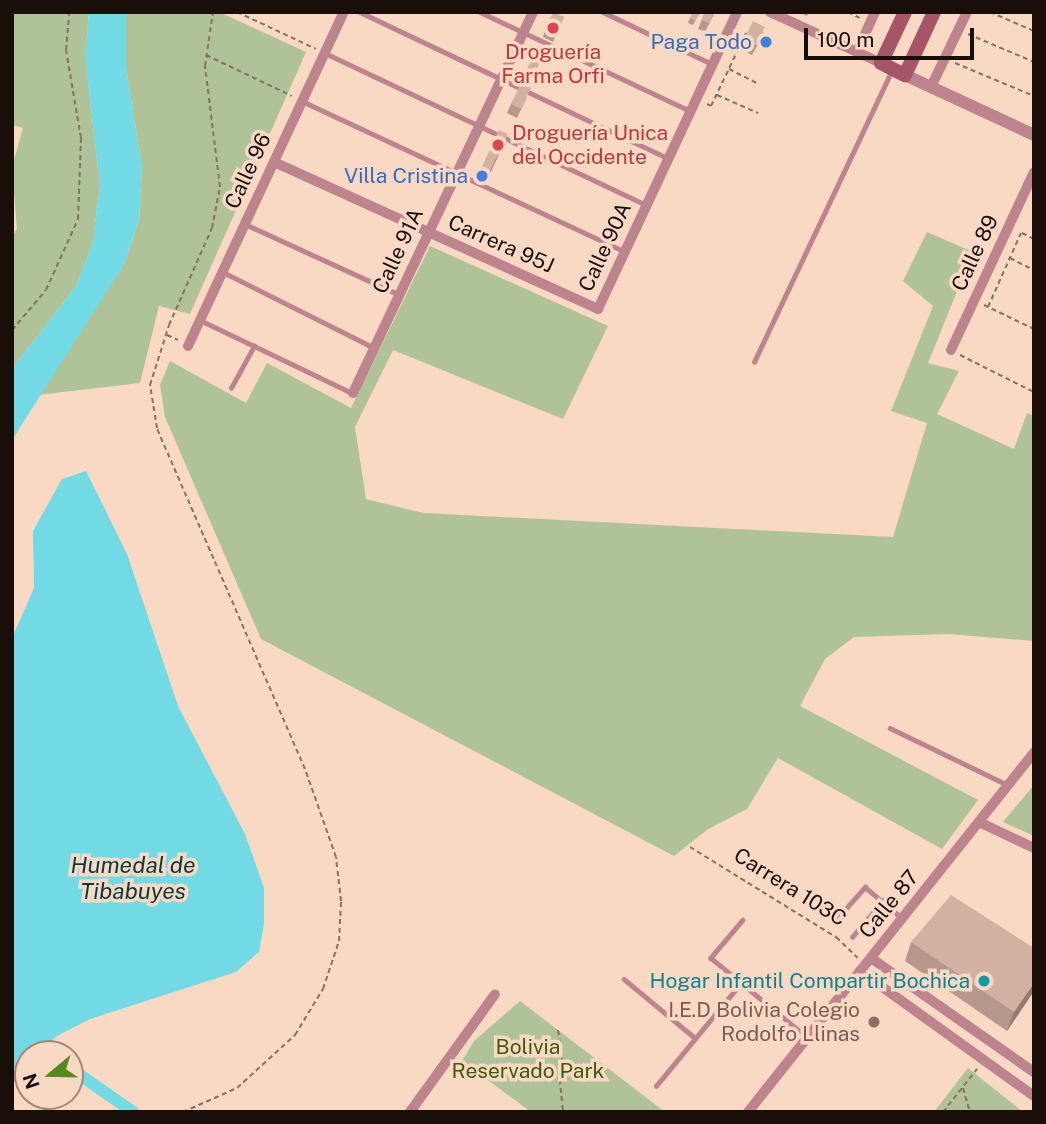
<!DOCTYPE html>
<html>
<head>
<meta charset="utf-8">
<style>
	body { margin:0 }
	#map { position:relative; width:1046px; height:1124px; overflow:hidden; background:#f9d8c4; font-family:"Public Sans",sans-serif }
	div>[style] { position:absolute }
	.green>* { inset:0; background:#afc298 }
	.water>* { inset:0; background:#71dae4 }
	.canal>* { height:12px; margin:-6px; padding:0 6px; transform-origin:6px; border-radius:6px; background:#71dae4 }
	.path>* { height:2px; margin-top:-1px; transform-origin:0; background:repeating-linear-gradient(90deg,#877264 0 5px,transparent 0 8.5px) }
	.service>* { height:4.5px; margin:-2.25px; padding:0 2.25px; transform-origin:2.25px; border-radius:2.25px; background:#bd848e }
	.minor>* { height:10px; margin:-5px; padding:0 5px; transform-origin:5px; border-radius:5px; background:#bd848e }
	.tertiary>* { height:12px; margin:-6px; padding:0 6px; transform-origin:6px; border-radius:6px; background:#bd848e }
	.secondary>* { height:14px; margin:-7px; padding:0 7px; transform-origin:7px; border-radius:7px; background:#a65567 }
	.wall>* { inset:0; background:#b6978c }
	.shaded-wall>* { inset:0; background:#947b72 }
	.building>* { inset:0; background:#d4b0a3 }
	.dots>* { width:19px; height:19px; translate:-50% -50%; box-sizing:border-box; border:4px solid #f9d8c4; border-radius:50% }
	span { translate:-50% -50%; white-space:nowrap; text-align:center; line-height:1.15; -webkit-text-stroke:7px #f9d8c4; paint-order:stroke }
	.shop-label { font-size:21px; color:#366cbe }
	.right { translate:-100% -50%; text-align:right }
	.health-label { font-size:21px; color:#be3a42 }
	.left { translate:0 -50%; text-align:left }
	.street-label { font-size:21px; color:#1a0f08 }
	.culture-label { font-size:21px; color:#0d838f }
	.education-label { font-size:21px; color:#785e54 }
	.park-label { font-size:21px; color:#40590c }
	.water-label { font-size:23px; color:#053a3e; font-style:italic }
	.frame { position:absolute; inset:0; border:14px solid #1a0f08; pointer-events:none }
	.north { position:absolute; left:14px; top:1040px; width:70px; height:70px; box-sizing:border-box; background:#f9d8c4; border:2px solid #a08879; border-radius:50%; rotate:251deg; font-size:19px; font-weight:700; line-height:28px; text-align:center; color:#1a0f08 }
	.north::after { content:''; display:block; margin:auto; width:24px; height:32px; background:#558920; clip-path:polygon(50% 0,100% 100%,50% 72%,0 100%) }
	.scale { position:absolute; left:804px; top:28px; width:170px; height:32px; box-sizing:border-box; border:4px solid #1a0f08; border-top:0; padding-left:9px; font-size:21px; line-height:24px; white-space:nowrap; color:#1a0f08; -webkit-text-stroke:5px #f9d8c4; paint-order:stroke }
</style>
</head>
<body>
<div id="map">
	<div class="green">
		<i style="clip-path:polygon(12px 12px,89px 12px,85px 56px,100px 186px,92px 246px,76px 286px,12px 369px,12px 236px,17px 229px,12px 167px,23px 128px,12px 125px)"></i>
		<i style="clip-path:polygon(126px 12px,219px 12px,306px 52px,190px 314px,159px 306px,140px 383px,37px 395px,125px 263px,139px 219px,142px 168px,126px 67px)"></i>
		<i style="clip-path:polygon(927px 232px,973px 252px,928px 363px,959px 371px,937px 414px,1014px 449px,1027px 413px,1034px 416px,1034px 641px,948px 634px,854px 637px,825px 659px,800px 706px,978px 800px,942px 849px,778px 758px,747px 809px,708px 829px,674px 856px,261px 639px,165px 417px,160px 385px,170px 361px,246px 403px,267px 363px,351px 408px,430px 246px,608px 326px,563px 419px,393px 350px,355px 427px,366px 499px,423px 513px,893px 537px,927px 423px,891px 411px,933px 306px,903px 281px)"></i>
		<i style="clip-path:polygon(1034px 785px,1034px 836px,1003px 822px)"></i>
		<i style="clip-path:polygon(520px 1001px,558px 1030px,665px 1112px,531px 1112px,462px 1061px,474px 1041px)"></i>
		<i style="clip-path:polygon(968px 1068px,1023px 1112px,934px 1112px)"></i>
	</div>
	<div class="water">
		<i style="clip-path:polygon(89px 12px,126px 12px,126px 67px,142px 168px,139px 219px,125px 263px,12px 440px,12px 369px,76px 286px,92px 246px,100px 186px,85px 56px)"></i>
		<i style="clip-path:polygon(86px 471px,127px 554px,178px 706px,245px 834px,264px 888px,264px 924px,259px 952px,236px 972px,90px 1019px,57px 1036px,37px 1054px,28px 1054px,28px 1065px,12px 1085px,12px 638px,34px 588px,33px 531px,62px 479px)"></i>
	</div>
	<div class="canal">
		<i style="left:42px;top:1049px;width:9px;rotate:36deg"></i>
		<i style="left:70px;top:1068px;width:77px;rotate:34.9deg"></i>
	</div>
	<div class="path">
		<i style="left:237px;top:12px;width:87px;rotate:25.1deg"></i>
		<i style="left:848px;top:12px;width:13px;rotate:27deg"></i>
		<i style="left:990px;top:12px;width:48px;rotate:23.4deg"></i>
		<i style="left:968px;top:34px;width:72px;rotate:23deg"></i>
		<i style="left:206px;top:55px;width:95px;rotate:25.5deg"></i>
		<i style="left:955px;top:63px;width:86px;rotate:22.7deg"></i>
		<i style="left:729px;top:69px;width:34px;rotate:27deg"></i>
		<i style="left:717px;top:95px;width:45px;rotate:23.7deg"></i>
		<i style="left:707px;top:104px;width:4px;rotate:27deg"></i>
		<i style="left:711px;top:106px;width:81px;rotate:-64.4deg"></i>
		<i style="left:1022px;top:233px;width:13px;rotate:27deg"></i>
		<i style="left:1010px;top:258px;width:27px;rotate:27deg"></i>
		<i style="left:984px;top:305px;width:55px;rotate:25.6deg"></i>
		<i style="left:988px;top:307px;width:81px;rotate:-66deg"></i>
		<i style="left:12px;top:330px;width:52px;rotate:-49.6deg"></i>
		<i style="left:46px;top:290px;width:78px;rotate:-65.7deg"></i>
		<i style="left:78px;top:219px;width:81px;rotate:-87.9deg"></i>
		<i style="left:81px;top:138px;width:89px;rotate:-99.7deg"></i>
		<i style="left:66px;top:50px;width:38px;rotate:-85deg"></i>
		<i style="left:167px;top:335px;width:12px;rotate:24deg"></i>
		<i style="left:960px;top:355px;width:83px;rotate:26.6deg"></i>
		<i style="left:690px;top:847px;width:172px;rotate:31.7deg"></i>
		<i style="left:836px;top:937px;width:30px;rotate:44deg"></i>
		<i style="left:558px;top:1030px;width:43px;rotate:82.1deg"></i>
		<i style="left:564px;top:1073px;width:5px;rotate:-158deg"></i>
		<i style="left:559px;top:1071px;width:41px;rotate:84.4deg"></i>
		<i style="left:483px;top:1076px;width:75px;rotate:-3.8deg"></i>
		<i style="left:963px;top:1088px;width:25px;rotate:74deg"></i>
		<i style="left:183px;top:1112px;width:59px;rotate:-24deg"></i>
		<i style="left:237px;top:1088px;width:79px;rotate:-42.4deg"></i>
		<i style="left:295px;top:1035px;width:54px;rotate:-58.7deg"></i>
		<i style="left:323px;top:989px;width:51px;rotate:-71.6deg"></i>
		<i style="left:339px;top:941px;width:40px;rotate:-87.1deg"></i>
		<i style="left:341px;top:901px;width:44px;rotate:-96.5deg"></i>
		<i style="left:336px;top:857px;width:93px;rotate:-109.4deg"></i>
		<i style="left:305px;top:769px;width:372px;rotate:-113.5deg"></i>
		<i style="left:157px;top:428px;width:44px;rotate:-99.2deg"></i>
		<i style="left:150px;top:385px;width:63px;rotate:-72.4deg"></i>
		<i style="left:169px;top:325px;width:106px;rotate:-66.1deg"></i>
		<i style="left:212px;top:228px;width:42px;rotate:-79deg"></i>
		<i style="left:220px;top:187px;width:122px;rotate:-97.1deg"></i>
		<i style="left:205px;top:66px;width:55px;rotate:-81.6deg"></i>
		<i style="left:943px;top:1112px;width:55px;rotate:-51.7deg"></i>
	</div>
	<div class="service">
		<i style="left:360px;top:12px;width:341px;rotate:25.4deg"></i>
		<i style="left:480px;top:12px;width:232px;rotate:25.2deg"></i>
		<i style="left:603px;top:12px;width:121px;rotate:25.5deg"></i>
		<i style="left:325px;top:53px;width:355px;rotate:25.3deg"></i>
		<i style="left:302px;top:101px;width:355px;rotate:25deg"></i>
		<i style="left:245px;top:224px;width:168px;rotate:24.6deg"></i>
		<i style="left:223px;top:272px;width:168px;rotate:26.6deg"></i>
		<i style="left:202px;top:321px;width:166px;rotate:25.6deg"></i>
		<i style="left:754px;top:362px;width:323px;rotate:-64.7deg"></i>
		<i style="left:231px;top:388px;width:48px;rotate:-61.3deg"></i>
		<i style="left:890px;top:728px;width:131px;rotate:25.8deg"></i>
		<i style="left:743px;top:920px;width:50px;rotate:130.1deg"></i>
		<i style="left:711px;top:958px;width:124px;rotate:39.5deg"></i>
		<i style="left:834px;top:922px;width:47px;rotate:-48.5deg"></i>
		<i style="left:865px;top:887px;width:48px;rotate:40deg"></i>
		<i style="left:852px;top:937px;width:48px;rotate:-49.3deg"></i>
		<i style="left:624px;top:979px;width:92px;rotate:39.7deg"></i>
		<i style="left:656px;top:1086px;width:134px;rotate:-50.5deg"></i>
	</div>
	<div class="minor">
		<i style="left:770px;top:12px;width:122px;rotate:24.7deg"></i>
		<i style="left:857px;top:52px;width:44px;rotate:-65.8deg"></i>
		<i style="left:931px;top:87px;width:83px;rotate:-64.4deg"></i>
		<i style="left:274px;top:162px;width:356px;rotate:24.4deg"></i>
		<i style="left:598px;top:309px;width:328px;rotate:-64.9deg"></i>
		<i style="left:188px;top:346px;width:369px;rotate:-65deg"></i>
		<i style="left:951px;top:350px;width:196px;rotate:-65deg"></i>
		<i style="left:353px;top:393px;width:421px;rotate:-64.7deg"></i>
		<i style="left:979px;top:822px;width:61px;rotate:25.3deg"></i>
		<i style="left:871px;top:958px;width:199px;rotate:35deg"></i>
		<i style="left:860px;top:971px;width:214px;rotate:35.7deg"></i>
		<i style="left:410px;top:1112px;width:145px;rotate:-54.2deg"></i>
		<i style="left:748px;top:1112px;width:459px;rotate:-51.5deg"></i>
	</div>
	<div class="tertiary">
		<i style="left:905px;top:75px;width:142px;rotate:24.9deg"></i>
	</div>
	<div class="secondary">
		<i style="left:905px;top:12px;width:56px;rotate:115.2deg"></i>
		<i style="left:881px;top:63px;width:27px;rotate:27deg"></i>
		<i style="left:905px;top:75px;width:69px;rotate:-65.3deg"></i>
	</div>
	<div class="wall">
		<i style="clip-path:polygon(700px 12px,693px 25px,688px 23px,690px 18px)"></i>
		<i style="clip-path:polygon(705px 12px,715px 12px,705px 32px,698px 29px)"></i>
		<i style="clip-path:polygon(799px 12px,809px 12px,807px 16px)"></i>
		<i style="clip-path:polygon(564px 17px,553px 42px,543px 37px,546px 27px)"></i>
		<i style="clip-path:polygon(763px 32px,770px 42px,766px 51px,757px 46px,752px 55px,740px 49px,744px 40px)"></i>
		<i style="clip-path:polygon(540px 61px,529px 86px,521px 82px,525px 73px)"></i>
		<i style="clip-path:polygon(527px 97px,517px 118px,507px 113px,511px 104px)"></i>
		<i style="clip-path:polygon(504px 143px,485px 184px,476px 180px,480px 171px)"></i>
		<i style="clip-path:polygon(911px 942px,1034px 991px,1007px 1031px,905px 961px)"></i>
	</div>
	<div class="shaded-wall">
		<i style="clip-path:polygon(508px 134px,504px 143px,485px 184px,488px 175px)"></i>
		<i style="clip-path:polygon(1034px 983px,1034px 991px,1007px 1031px,1014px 1012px)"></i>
	</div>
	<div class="building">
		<i style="clip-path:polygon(553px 12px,564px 17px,557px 32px,546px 27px)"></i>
		<i style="clip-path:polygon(693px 12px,699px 12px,695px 21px,690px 18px)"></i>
		<i style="clip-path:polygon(705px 12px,714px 12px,709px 23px,702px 20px)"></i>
		<i style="clip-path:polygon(753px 21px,765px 27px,756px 46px,744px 40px)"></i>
		<i style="clip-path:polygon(763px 32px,772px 37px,767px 46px,758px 41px)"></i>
		<i style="clip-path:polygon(533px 57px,540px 61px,532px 77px,525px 73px)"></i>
		<i style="clip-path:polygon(521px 83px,531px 88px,521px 109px,511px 104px)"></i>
		<i style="clip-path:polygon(499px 130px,508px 134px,488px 175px,480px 171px)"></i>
		<i style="clip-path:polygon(951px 895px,1034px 948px,1034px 983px,1014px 1012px,911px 942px)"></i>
	</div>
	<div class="dots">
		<i style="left:553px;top:28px;background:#e0444e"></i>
		<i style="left:766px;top:42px;background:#3f7fe0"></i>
		<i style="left:498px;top:145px;background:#e0444e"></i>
		<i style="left:482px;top:176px;background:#3f7fe0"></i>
		<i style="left:984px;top:981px;background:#0f9aa8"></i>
		<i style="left:874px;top:1022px;background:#8d6e63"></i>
	</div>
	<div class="shop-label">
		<span class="right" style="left:752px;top:42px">Paga Todo</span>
		<span class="right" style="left:468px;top:176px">Villa Cristina</span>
	</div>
	<div class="health-label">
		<span style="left:553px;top:64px">Droguería<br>Farma Orfi</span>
		<span class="left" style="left:512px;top:145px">Droguería Unica<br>del Occidente</span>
	</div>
	<div class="street-label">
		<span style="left:248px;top:171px;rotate:-65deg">Calle 96</span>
		<span style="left:501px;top:244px;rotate:24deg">Carrera 95J</span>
		<span style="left:605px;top:247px;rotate:-65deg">Calle 90A</span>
		<span style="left:398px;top:251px;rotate:-65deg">Calle 91A</span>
		<span style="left:975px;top:253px;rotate:-65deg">Calle 89</span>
		<span style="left:790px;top:887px;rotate:32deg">Carrera 103C</span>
		<span style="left:889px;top:904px;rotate:-51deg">Calle 87</span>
	</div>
	<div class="culture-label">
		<span class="right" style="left:970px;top:981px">Hogar Infantil Compartir Bochica</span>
	</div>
	<div class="education-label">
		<span class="right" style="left:860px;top:1022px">I.E.D Bolivia Colegio<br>Rodolfo Llinas</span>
	</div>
	<div class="park-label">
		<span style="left:528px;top:1059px">Bolivia<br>Reservado Park</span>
	</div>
	<div class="water-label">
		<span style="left:133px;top:878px">Humedal de<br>Tibabuyes</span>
	</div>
	<div class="frame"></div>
	<div class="north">N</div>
	<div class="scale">100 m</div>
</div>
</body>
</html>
